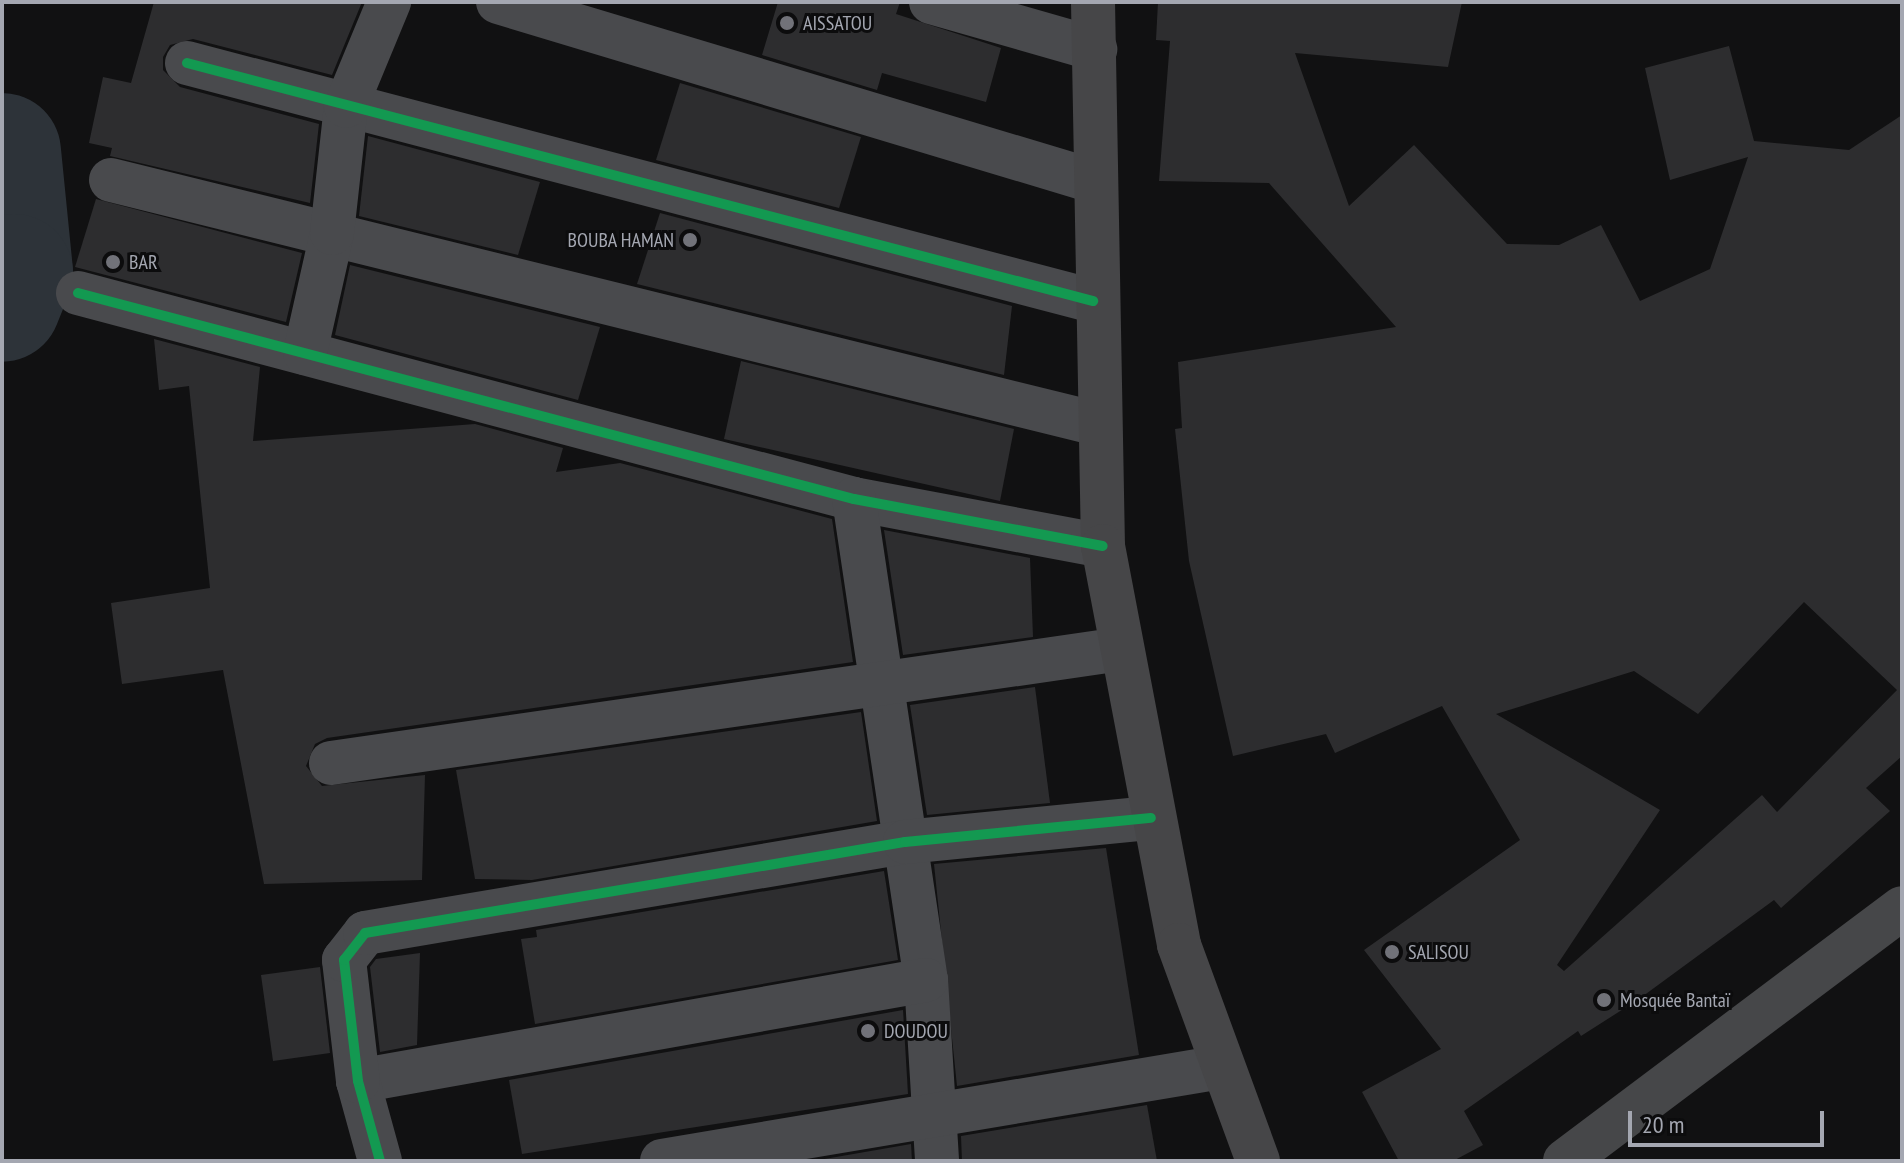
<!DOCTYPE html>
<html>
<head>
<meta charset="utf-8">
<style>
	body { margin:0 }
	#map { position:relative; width:1904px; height:1163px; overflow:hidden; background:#111112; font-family:"PT Sans Narrow",sans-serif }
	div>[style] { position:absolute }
	.river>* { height:118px; margin:-59px; padding:0 59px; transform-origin:59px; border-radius:59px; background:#2d3339 }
	.building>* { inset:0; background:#2d2d2f }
	.street>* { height:44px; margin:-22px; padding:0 22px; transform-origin:22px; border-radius:22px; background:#494a4d }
	.secondary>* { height:44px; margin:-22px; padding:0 22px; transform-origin:22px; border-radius:22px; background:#464749 }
	.primary>* { height:44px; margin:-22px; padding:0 22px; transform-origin:22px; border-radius:22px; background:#464648 }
	.cycleway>* { height:10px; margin:-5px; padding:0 5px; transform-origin:5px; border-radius:5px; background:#139951 }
	.dots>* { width:22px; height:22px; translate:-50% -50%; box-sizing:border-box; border:4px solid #0c0c0d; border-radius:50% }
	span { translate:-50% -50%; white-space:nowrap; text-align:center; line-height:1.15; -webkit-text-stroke:6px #0c0c0d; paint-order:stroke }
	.poi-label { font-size:20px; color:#a4a7b1 }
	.left { translate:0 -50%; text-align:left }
	.right { translate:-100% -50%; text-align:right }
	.frame { position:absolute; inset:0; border:4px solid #a4a7b1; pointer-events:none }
	.scale { position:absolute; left:1628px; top:1111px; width:196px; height:36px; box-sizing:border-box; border:4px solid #a4a7b1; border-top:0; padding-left:10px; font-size:24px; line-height:28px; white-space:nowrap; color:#a4a7b1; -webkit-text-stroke:6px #0c0c0d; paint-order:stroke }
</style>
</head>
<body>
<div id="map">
	<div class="river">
		<i style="left:2px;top:152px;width:122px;rotate:84.3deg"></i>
		<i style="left:14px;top:273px;width:32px;rotate:112deg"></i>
	</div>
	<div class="building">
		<i style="clip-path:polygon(154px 2px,362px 2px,332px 75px,193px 39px,170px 45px,163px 57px,163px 70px,180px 87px,319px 124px,310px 203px,110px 156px,112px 148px,89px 143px,103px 77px,131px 83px)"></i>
		<i style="clip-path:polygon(778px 2px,900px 2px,896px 14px,1001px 48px,986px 102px,882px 73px,877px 90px,762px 55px)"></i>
		<i style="clip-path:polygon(evenodd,1158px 2px,1462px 2px,1448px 67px,1295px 53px,1349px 206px,1414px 145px,1507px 244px,1559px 245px,1601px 225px,1640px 301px,1710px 269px,1748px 157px,1670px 180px,1645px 68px,1729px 46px,1754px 141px,1849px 150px,1902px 115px,1902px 756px,1866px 788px,1890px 811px,1781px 908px,1774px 900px,1639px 999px,1581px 1036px,1578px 1031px,1464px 1111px,1483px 1145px,1453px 1161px,1399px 1161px,1362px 1092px,1441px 1049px,1364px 950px,1520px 840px,1442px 706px,1335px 753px,1326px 734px,1233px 756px,1189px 561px,1175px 429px,1182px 428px,1178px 362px,1396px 327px,1269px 183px,1159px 181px,1170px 41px,1156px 40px,1158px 2px,1804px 602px,1897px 690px,1777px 812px,1762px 795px,1564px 971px,1557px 965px,1660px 810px,1496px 714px,1634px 671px,1698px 714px,1804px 602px)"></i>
		<i style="clip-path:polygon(680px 83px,861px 137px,839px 208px,656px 160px)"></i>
		<i style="clip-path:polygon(368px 136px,540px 182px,518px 255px,359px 216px)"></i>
		<i style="clip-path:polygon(96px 199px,302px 253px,286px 322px,75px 267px)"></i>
		<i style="clip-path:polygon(660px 213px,1012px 306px,1004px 375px,637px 284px)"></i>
		<i style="clip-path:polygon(350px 265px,600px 327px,578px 400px,335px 335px)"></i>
		<i style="clip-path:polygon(154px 339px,260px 367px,253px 441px,475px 424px,563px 448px,556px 472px,620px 463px,832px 519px,853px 662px,327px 738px,315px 744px,306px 766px,322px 786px,425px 775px,422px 880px,264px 884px,223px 670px,122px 684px,111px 603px,210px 588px,189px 386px,159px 390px)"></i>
		<i style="clip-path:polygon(741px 361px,1014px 429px,1000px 501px,724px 439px)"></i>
		<i style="clip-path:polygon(884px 530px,1030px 558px,1033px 637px,903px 655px)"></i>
		<i style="clip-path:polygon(1035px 687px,1050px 803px,927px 815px,910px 705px)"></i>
		<i style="clip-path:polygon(861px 712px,877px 821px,532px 880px,475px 879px,456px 770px)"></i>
		<i style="clip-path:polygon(1106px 848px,1139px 1055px,957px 1086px,934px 864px)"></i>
		<i style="clip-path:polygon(884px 871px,898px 960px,535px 1024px,521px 939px,537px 937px,536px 930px)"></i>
		<i style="clip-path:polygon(420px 953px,417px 1045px,380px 1052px,370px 967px,376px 959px)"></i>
		<i style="clip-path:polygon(320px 967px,330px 1053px,273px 1061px,261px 975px)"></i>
		<i style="clip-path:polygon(903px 1010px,908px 1094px,522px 1154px,509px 1080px)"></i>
		<i style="clip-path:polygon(1147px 1105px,1157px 1161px,962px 1161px,961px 1136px)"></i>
		<i style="clip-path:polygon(911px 1144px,912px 1161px,813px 1161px)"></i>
	</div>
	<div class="street">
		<i style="left:498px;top:2px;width:621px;rotate:16.74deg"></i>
		<i style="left:931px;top:2px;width:171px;rotate:16deg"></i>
		<i style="left:187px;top:63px;width:937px;rotate:14.72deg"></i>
		<i style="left:111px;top:180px;width:1017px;rotate:13.89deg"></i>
		<i style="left:78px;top:293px;width:803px;rotate:14.87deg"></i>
		<i style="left:854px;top:499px;width:253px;rotate:10.7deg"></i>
		<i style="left:305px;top:353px;width:123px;rotate:-77.3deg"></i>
		<i style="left:332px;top:233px;width:128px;rotate:-83.7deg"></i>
		<i style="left:346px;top:106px;width:113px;rotate:-67.5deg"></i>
		<i style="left:854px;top:499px;width:486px;rotate:81.5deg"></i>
		<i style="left:926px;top:980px;width:181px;rotate:86.5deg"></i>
		<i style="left:331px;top:763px;width:798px;rotate:-8.21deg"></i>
		<i style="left:358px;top:1081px;width:577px;rotate:-10.08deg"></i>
		<i style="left:380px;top:1161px;width:83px;rotate:-105.4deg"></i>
		<i style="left:358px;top:1081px;width:122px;rotate:-96.6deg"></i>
		<i style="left:344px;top:960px;width:34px;rotate:-52deg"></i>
		<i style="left:365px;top:933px;width:548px;rotate:-9.57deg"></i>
		<i style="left:905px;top:842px;width:247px;rotate:-5.6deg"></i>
		<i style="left:662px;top:1161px;width:567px;rotate:-9.55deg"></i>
	</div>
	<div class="secondary">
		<i style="left:1565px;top:1161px;width:421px;rotate:-36.9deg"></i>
	</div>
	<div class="primary">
		<i style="left:1093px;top:2px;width:544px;rotate:88.95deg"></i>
		<i style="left:1103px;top:546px;width:406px;rotate:79.2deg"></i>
		<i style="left:1179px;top:945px;width:230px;rotate:69.9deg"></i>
	</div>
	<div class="cycleway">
		<i style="left:187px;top:63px;width:937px;rotate:14.72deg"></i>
		<i style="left:78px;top:293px;width:803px;rotate:14.87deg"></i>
		<i style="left:854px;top:499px;width:253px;rotate:10.7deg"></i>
		<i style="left:380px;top:1161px;width:83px;rotate:-105.4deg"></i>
		<i style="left:358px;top:1081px;width:122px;rotate:-96.6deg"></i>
		<i style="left:344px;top:960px;width:34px;rotate:-52deg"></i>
		<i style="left:365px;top:933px;width:548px;rotate:-9.57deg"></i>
		<i style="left:905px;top:842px;width:247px;rotate:-5.6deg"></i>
	</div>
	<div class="dots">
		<i style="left:787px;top:23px;background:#717279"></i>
		<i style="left:690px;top:240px;background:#717279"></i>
		<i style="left:113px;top:262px;background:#717279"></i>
		<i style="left:1392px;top:952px;background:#717279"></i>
		<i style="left:1604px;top:1000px;background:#717279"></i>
		<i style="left:868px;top:1031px;background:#717279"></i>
	</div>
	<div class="poi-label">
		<span class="left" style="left:803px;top:23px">AISSATOU</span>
		<span class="right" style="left:674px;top:240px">BOUBA HAMAN</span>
		<span class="left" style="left:129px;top:262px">BAR</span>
		<span class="left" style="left:1408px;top:952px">SALISOU</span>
		<span class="left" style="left:1620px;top:1000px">Mosquée Bantaï</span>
		<span class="left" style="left:884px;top:1031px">DOUDOU</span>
	</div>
	<div class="frame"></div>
	<div class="scale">20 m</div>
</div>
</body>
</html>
